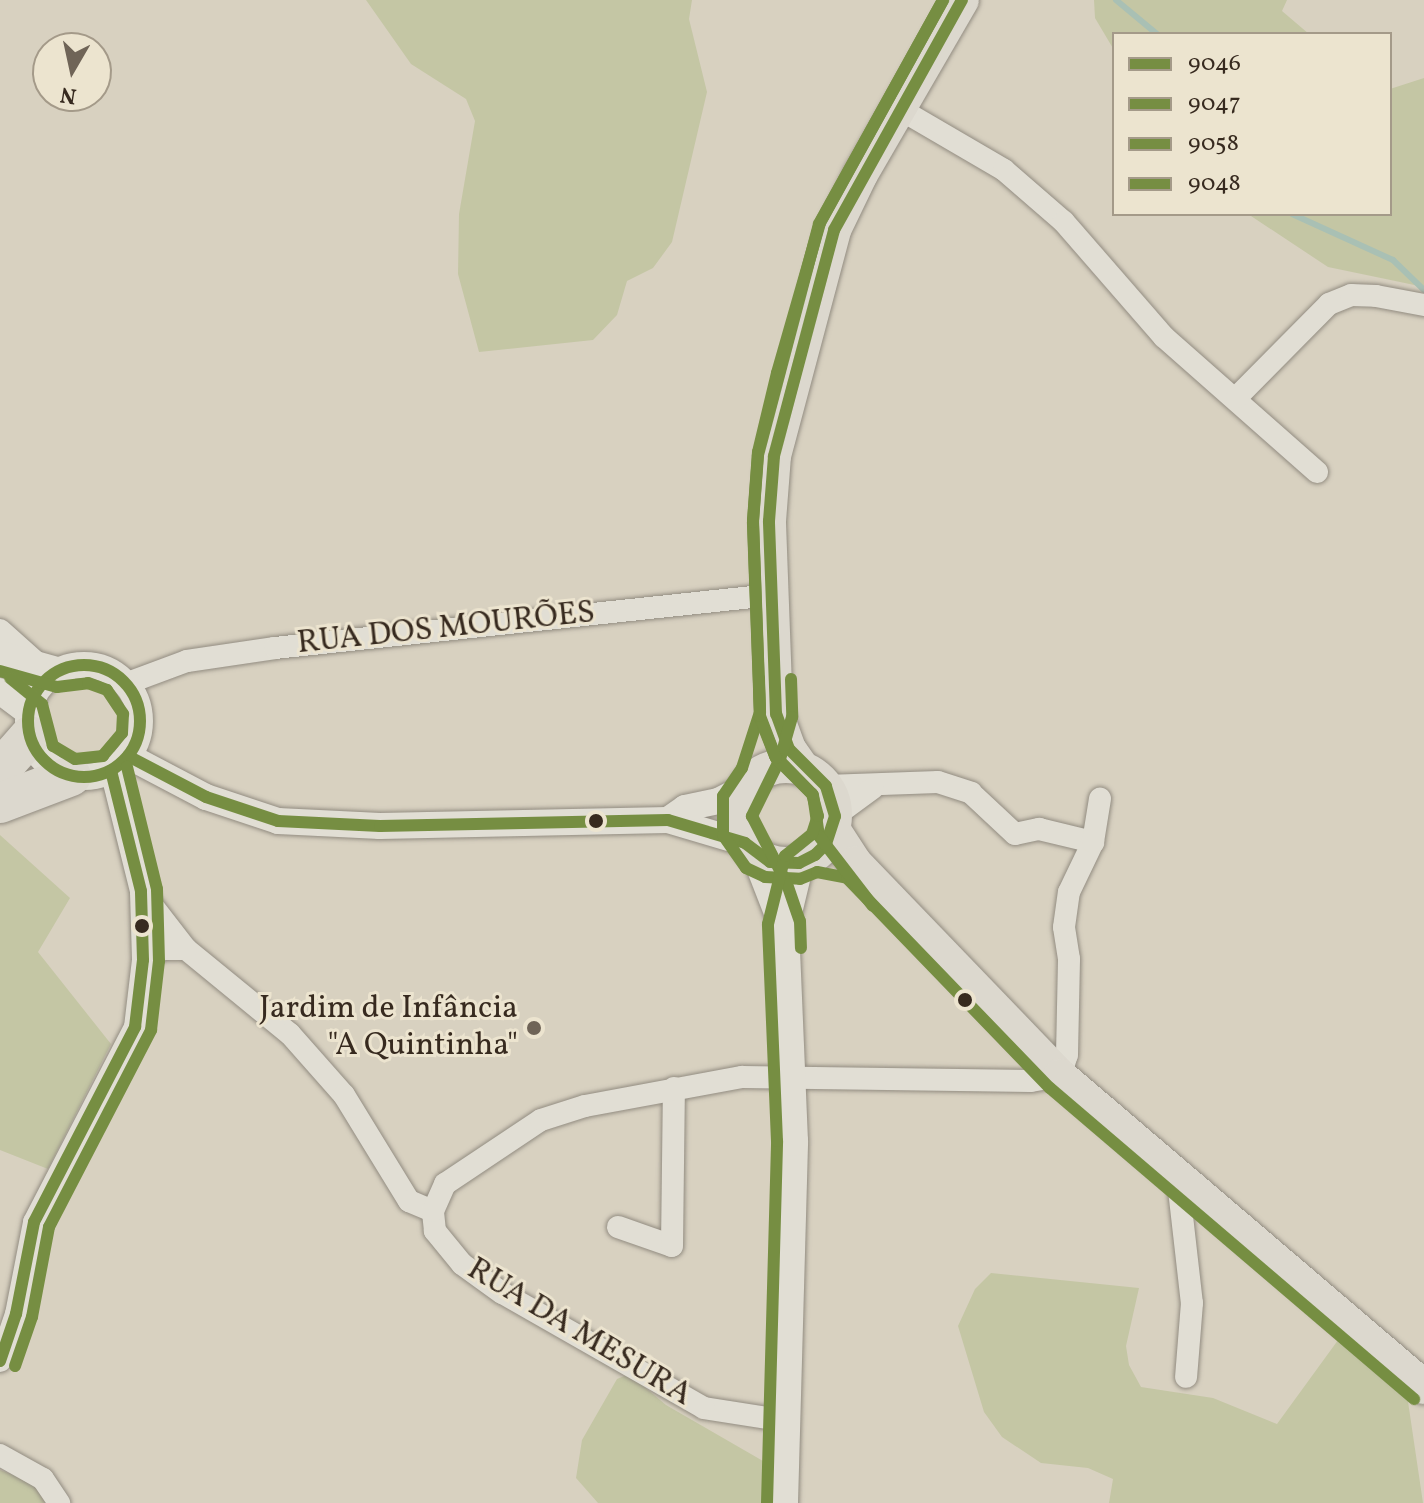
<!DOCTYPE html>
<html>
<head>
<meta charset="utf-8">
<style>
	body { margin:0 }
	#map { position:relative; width:1424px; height:1503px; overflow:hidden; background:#d8d1c0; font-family:Vollkorn,serif }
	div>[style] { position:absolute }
	.green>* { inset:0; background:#c4c6a4 }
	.stream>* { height:6px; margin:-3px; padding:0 3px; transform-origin:3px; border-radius:3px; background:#a9c0b4 }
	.roads { filter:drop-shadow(0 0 2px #928c81) drop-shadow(0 0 2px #928c81) }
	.minor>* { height:22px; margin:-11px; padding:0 11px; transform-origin:11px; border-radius:11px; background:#e1ded4 }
	.tertiary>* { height:26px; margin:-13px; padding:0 13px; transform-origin:13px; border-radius:13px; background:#e1ded4 }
	.tertiary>.ring { margin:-13px; padding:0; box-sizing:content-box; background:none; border:26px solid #e1ded4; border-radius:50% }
	.secondary>* { height:30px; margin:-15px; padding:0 15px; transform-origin:15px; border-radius:15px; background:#e1ded4 }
	.primary>* { height:34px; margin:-17px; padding:0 17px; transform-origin:17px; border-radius:17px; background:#dcd8ce }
	.primary>.ring { margin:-17px; padding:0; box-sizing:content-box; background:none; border:34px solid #dcd8ce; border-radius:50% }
	.motorway>* { height:40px; margin:-20px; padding:0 20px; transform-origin:20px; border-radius:20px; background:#dcd8ce }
	.bus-1>* { height:12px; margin:-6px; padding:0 6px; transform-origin:6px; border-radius:6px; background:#768e42 }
	.bus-1>.ring { margin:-6px; padding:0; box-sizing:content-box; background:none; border:12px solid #768e42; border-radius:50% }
	.bus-2>* { height:12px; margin:-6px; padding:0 6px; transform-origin:6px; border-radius:6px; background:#768e42 }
	.bus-3>* { height:12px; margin:-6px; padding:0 6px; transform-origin:6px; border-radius:6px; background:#768e42 }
	.bus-4>* { height:12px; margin:-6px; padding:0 6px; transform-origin:6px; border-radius:6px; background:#768e42 }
	.dots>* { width:22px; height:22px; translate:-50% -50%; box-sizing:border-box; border:4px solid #ece4cf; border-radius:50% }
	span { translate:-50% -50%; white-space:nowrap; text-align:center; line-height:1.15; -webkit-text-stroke:6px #ece4cf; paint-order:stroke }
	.street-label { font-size:32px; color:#372a1f }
	.poi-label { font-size:32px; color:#372a1f }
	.right { translate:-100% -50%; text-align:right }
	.legend { position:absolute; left:1112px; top:32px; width:280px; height:184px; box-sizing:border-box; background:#ece4cf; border:2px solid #a49a89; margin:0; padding:10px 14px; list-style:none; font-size:24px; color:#372a1f }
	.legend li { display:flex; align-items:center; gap:16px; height:40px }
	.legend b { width:40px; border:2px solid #a49a89 }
	.north { position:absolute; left:32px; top:32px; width:80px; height:80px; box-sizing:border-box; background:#ece4cf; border:2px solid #a49a89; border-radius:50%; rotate:189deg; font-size:22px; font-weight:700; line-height:32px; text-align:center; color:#372a1f }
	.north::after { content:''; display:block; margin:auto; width:28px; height:36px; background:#6f6457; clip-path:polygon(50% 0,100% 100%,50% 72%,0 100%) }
</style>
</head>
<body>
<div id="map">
	<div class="green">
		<i style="clip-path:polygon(366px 0,692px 0,689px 19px,707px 92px,672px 242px,653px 268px,627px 281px,617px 315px,593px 340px,479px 352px,458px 274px,459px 214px,475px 121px,466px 99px,411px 64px)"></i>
		<i style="clip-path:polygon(1094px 0,1287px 0,1282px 11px,1309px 34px,1114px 34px,1114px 50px,1095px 18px)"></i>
		<i style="clip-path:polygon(1424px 78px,1424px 287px,1328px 267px,1248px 214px,1390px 214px,1390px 89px)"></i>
		<i style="clip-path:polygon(0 835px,70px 898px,38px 952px,111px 1044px,48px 1169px,0 1150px)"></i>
		<i style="clip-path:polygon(991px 1273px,1139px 1288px,1126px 1346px,1129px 1365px,1141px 1387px,1213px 1398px,1277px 1424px,1341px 1336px,1406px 1388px,1423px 1503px,1109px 1503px,1113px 1479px,1088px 1468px,1041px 1463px,1002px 1437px,984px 1412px,958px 1326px,975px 1289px)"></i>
		<i style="clip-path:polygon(629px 1374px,666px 1405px,763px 1461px,768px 1503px,598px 1503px,576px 1478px,582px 1440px,617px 1379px)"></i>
		<i style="clip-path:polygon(0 1470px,44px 1486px,53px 1503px,0 1503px)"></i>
	</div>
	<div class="stream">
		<i style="left:1116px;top:0;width:53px;rotate:39.7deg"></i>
		<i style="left:1292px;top:214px;width:111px;rotate:24.5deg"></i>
		<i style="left:1393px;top:260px;width:43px;rotate:44.1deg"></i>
	</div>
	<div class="roads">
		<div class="minor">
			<i style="left:898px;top:108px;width:123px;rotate:30.3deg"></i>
			<i style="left:1004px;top:170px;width:79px;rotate:40.9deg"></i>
			<i style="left:1064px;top:222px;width:152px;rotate:49deg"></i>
			<i style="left:1164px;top:337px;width:204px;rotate:41.4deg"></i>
			<i style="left:1237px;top:397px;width:131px;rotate:-45.3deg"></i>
			<i style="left:1329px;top:304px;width:24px;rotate:-22deg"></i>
			<i style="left:1351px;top:295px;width:25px;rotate:2deg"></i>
			<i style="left:1376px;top:296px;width:49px;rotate:10.6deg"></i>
			<i style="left:0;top:630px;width:51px;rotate:41.8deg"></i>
			<i style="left:125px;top:684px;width:66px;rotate:-20.4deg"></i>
			<i style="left:187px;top:661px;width:89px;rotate:-8.4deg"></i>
			<i style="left:275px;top:648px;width:500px;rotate:-6.1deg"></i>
			<i style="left:826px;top:786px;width:112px;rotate:-2deg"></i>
			<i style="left:938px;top:782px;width:35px;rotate:18deg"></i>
			<i style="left:971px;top:793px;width:60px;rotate:43deg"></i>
			<i style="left:1015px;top:834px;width:25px;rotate:-12deg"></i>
			<i style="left:1039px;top:829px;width:56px;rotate:13.5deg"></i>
			<i style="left:835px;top:816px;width:47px;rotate:-36.4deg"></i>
			<i style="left:141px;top:891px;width:73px;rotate:52.2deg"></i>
			<i style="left:186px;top:949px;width:134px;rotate:39.3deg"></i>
			<i style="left:290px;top:1034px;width:81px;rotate:48.5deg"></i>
			<i style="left:344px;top:1095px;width:124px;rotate:58.5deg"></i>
			<i style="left:409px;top:1201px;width:26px;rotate:23deg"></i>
			<i style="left:143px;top:960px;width:23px;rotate:-29deg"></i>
			<i style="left:163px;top:949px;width:23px"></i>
			<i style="left:1178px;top:1181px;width:123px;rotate:83.5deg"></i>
			<i style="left:1192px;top:1303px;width:74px;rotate:94.6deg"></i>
			<i style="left:618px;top:1227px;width:57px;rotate:19.4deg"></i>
			<i style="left:672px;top:1246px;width:158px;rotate:-89.3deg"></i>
			<i style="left:0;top:1361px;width:50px;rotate:-71.2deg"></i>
			<i style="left:16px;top:1314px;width:94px;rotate:-78.9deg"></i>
			<i style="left:34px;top:1222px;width:220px;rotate:-62.6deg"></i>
			<i style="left:135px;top:1027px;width:67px;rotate:-83.2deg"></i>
			<i style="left:143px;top:960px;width:69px;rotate:-91.7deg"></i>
			<i style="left:141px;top:891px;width:124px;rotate:-104deg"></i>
			<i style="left:786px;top:1421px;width:83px;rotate:-171deg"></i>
			<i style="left:704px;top:1408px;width:232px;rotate:-150.3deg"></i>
			<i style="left:502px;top:1293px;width:49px;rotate:-144.1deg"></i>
			<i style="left:462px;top:1264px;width:43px;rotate:-129.3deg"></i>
			<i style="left:435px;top:1231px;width:20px;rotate:-96deg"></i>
			<i style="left:433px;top:1211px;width:30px;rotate:-66deg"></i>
			<i style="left:445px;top:1184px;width:115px;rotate:-33.7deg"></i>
			<i style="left:541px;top:1120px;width:46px;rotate:-17.7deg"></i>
			<i style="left:585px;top:1106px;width:160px;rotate:-10.5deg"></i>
			<i style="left:742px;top:1077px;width:289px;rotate:0.8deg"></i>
			<i style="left:1031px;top:1081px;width:29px;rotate:-10deg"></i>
			<i style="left:1060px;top:1076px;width:22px;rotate:-72deg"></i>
			<i style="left:1067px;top:1055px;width:96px;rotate:-88.8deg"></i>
			<i style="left:1069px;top:959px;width:32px;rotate:-99deg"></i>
			<i style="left:1064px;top:927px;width:35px;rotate:-82deg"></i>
			<i style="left:1069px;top:892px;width:55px;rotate:-64.4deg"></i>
			<i style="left:1093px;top:842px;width:44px;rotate:-80.8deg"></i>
			<i style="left:0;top:1455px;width:49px;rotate:29.2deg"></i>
			<i style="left:43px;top:1479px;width:29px;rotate:56deg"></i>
		</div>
		<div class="tertiary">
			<i style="left:0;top:654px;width:62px;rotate:15.8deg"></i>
			<i class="ring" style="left:28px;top:665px;width:86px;height:86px"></i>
			<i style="left:0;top:691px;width:36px;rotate:37deg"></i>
			<i style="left:128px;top:756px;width:88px;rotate:27.7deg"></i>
			<i style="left:206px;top:797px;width:76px;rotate:18.4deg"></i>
			<i style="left:278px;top:821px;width:102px;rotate:2.8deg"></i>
			<i style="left:380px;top:826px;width:288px;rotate:-1.2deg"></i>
			<i style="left:668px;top:820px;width:80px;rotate:16.6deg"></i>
			<i style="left:668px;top:820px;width:21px;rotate:-35deg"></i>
			<i style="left:685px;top:808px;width:34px;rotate:-12deg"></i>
			<i style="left:718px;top:801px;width:30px;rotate:-27deg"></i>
		</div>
		<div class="secondary">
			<i style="left:757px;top:856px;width:69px;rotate:68.7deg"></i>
			<i style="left:783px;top:1503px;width:362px;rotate:-88.4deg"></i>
			<i style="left:793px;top:1141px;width:216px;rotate:-92.4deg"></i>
			<i style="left:784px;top:925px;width:64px;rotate:-76.4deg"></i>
		</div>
		<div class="primary">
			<i class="ring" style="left:737px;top:766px;width:64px;height:64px"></i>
			<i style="left:803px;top:769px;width:24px;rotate:-125deg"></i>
			<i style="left:789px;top:749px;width:37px;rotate:-110deg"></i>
			<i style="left:776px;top:714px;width:193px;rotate:-92.1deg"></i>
			<i style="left:769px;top:521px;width:65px;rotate:-85.6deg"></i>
			<i style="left:774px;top:456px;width:234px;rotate:-75.1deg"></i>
			<i style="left:834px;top:230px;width:62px;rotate:-64.3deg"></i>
			<i style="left:861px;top:174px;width:201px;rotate:-59.9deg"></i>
			<i style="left:833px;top:829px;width:40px;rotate:57.1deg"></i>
			<i style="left:855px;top:863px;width:296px;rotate:46.1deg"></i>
			<i style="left:1060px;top:1076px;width:479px;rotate:40.5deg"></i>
		</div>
		<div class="motorway">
			<i style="left:0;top:770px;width:45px;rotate:-48.6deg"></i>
			<i style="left:0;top:803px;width:76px;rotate:-20.8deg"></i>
		</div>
	</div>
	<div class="bus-1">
		<i class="ring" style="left:28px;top:665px;width:100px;height:100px"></i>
		<i style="left:128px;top:756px;width:88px;rotate:27.7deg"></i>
		<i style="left:206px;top:797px;width:76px;rotate:18.4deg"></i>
		<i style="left:278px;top:821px;width:102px;rotate:2.8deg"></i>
		<i style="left:380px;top:826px;width:288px;rotate:-1.2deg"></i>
		<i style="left:668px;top:820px;width:80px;rotate:16.6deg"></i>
		<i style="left:745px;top:843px;width:31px;rotate:37deg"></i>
		<i style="left:770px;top:862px;width:29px;rotate:2deg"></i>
		<i style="left:799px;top:863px;width:18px;rotate:-27deg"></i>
		<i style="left:815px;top:855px;width:16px;rotate:-45deg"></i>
		<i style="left:826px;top:844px;width:29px;rotate:-72deg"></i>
		<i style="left:835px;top:816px;width:31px;rotate:-107deg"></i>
		<i style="left:826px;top:786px;width:52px;rotate:-135deg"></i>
		<i style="left:789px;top:749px;width:37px;rotate:-110deg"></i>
		<i style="left:776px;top:714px;width:193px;rotate:-92.1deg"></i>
		<i style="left:769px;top:521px;width:65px;rotate:-85.6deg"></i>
		<i style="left:774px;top:456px;width:234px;rotate:-75.1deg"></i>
		<i style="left:834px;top:230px;width:263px;rotate:-60.9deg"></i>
		<i style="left:0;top:1361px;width:50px;rotate:-71.2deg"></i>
		<i style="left:16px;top:1314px;width:94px;rotate:-78.9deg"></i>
		<i style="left:34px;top:1222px;width:220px;rotate:-62.6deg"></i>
		<i style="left:135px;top:1027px;width:67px;rotate:-83.2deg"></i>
		<i style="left:143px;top:960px;width:69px;rotate:-91.7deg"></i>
		<i style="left:141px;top:891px;width:124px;rotate:-104deg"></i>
	</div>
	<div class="bus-2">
		<i style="left:943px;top:0;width:255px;rotate:118.9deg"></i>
		<i style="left:820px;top:223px;width:156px;rotate:106deg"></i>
		<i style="left:777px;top:373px;width:81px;rotate:103.5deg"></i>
		<i style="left:758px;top:452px;width:68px;rotate:94.2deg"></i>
		<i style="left:753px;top:520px;width:192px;rotate:87.9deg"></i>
		<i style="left:760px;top:712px;width:59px;rotate:107.8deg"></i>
		<i style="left:742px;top:768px;width:34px;rotate:124deg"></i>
		<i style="left:723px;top:796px;width:39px;rotate:90deg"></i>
		<i style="left:723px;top:835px;width:40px;rotate:55.1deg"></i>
		<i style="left:746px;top:868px;width:21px;rotate:25deg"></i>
		<i style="left:765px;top:877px;width:35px;rotate:3deg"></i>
		<i style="left:800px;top:879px;width:18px;rotate:-22deg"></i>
		<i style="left:817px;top:872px;width:31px;rotate:11deg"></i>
		<i style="left:847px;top:878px;width:292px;rotate:46deg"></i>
		<i style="left:1050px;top:1088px;width:479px;rotate:40.5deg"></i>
		<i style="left:759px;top:678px;width:40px;rotate:88.6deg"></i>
		<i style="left:760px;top:718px;width:41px;rotate:68.5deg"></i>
		<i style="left:775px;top:756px;width:54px;rotate:45.7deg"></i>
		<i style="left:813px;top:795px;width:41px;rotate:81.7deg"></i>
		<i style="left:819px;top:836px;width:88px;rotate:52.4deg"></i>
	</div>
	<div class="bus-3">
		<i style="left:791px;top:679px;width:38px;rotate:88deg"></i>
		<i style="left:792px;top:717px;width:44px;rotate:105.9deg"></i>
		<i style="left:780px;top:759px;width:64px;rotate:116.2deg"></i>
		<i style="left:752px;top:816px;width:76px;rotate:62.8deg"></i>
		<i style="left:787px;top:884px;width:39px;rotate:71deg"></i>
		<i style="left:800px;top:921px;width:27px;rotate:88deg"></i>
		<i style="left:767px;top:1503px;width:362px;rotate:-88.4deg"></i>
		<i style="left:777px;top:1141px;width:217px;rotate:-92.4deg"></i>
		<i style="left:768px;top:924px;width:70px;rotate:-76deg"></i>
		<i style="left:785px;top:856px;width:35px;rotate:-39deg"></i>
		<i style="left:812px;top:834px;width:19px;rotate:-72deg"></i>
		<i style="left:818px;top:816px;width:23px;rotate:-105deg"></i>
		<i style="left:812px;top:794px;width:51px;rotate:-135deg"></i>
		<i style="left:776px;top:758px;width:45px;rotate:-110.9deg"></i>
		<i style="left:760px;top:716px;width:194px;rotate:-92.1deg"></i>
		<i style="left:753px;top:522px;width:67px;rotate:-85.7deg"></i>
		<i style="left:758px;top:455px;width:239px;rotate:-75.2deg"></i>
		<i style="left:819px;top:224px;width:256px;rotate:-61deg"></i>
	</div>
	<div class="bus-4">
		<i style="left:0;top:671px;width:59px;rotate:15.7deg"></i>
		<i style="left:57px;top:687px;width:31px;rotate:-7deg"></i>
		<i style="left:88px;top:683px;width:20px;rotate:20deg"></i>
		<i style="left:107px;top:690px;width:29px;rotate:56deg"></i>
		<i style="left:123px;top:714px;width:19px;rotate:93deg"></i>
		<i style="left:122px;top:733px;width:30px;rotate:130deg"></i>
		<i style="left:103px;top:756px;width:28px;rotate:174deg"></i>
		<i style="left:75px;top:759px;width:26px;rotate:-149deg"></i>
		<i style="left:53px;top:746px;width:43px;rotate:-104.7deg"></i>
		<i style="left:42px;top:704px;width:41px;rotate:-140.9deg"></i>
		<i style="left:15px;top:1366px;width:52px;rotate:-70.9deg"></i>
		<i style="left:32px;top:1317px;width:92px;rotate:-79.3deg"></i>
		<i style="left:49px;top:1227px;width:222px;rotate:-62.6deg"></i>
		<i style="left:151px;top:1030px;width:69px;rotate:-83.4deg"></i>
		<i style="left:159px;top:961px;width:72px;rotate:-91.6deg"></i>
		<i style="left:157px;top:889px;width:126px;rotate:-103.8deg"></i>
	</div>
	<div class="dots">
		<i style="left:596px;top:821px;background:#372a1f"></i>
		<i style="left:142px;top:926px;background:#372a1f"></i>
		<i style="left:965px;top:1000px;background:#372a1f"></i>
		<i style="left:534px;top:1028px;background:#6f6457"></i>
	</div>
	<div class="street-label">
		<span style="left:446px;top:629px;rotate:-6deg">RUA DOS MOURÕES</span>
		<span style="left:579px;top:1333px;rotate:31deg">RUA DA MESURA</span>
	</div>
	<div class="poi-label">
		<span class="right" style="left:518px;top:1028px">Jardim de Infância<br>"A Quintinha"</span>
	</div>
	<ul class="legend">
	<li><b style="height:10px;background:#768e42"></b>9046</li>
	<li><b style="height:10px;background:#768e42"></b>9047</li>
	<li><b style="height:10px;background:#768e42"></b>9058</li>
	<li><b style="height:10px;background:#768e42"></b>9048</li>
	</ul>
	<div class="north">N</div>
</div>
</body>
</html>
